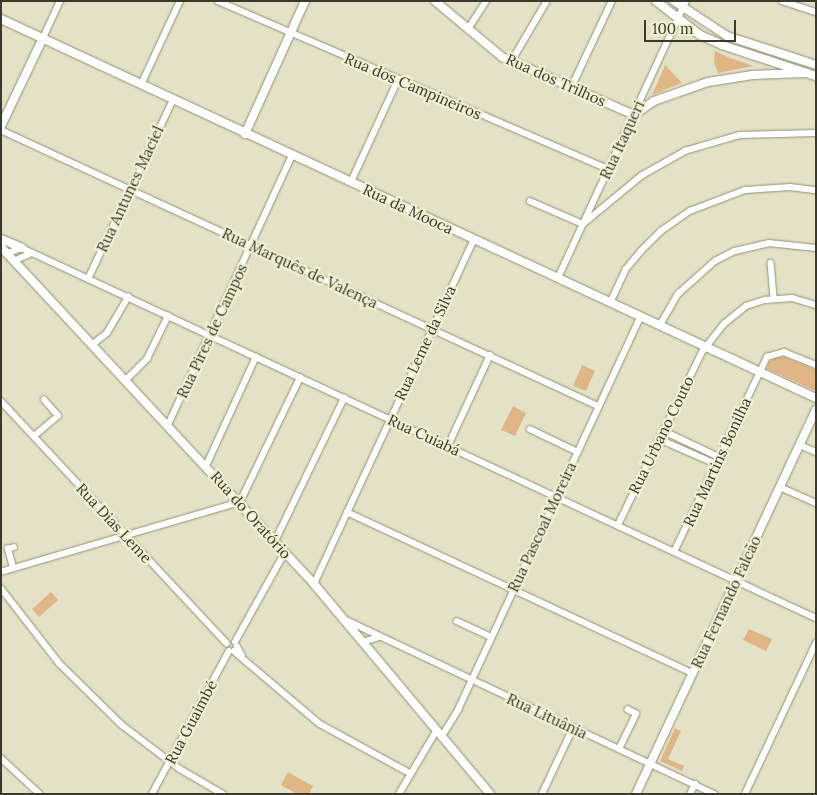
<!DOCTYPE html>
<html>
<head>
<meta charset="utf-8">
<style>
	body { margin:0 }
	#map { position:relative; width:817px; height:795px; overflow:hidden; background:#e3e2c6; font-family:Lora,serif }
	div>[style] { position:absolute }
	.green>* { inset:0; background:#e1b686 }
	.roads { filter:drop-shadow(0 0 1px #949379) drop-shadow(0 0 1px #949379) }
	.street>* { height:5.5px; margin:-2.75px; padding:0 2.75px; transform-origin:2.75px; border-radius:2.75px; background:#fff }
	.secondary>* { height:8px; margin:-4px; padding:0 4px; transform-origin:4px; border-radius:4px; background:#fff }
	span { translate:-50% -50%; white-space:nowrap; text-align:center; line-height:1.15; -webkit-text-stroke:4.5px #f0efd2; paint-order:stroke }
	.street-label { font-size:15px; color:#3a392e }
	.frame { position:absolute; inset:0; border:2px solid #3a392e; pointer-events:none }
	.scale { position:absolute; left:644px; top:20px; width:92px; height:22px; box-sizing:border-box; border:2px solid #3a392e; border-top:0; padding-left:6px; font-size:15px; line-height:18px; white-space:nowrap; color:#3a392e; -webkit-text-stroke:4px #f0efd2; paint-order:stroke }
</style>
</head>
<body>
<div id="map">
	<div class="green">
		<i style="clip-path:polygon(715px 51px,728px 57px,753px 66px,718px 73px,714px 62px)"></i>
		<i style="clip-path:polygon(665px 65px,682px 83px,652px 95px,664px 68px)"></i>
		<i style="clip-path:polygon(777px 357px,785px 357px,816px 370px,816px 391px,767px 369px,769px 362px)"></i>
		<i style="clip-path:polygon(582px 365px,595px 371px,586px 391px,573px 386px)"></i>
		<i style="clip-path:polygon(513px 406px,526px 413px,515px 436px,501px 430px)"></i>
		<i style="clip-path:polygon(51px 592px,58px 600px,39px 617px,32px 609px)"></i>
		<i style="clip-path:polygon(749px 629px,772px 639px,766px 651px,743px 640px)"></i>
		<i style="clip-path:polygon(675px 728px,681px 731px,668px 759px,684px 766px,682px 771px,660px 761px)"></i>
		<i style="clip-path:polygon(288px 772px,313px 786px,309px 794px,297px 794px,281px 785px)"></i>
	</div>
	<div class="roads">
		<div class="street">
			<i style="left:218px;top:1px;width:425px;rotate:23.3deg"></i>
			<i style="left:782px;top:1px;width:36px;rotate:18deg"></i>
			<i style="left:468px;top:29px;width:33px;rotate:-57deg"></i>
			<i style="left:43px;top:38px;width:41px;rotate:-65.3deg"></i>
			<i style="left:511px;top:62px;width:71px;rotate:-59.5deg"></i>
			<i style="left:141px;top:85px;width:93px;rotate:-65.1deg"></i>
			<i style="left:571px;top:88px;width:96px;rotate:-64.8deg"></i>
			<i style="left:1px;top:130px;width:658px;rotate:24.81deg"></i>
			<i style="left:351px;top:182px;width:112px;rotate:-65.3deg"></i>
			<i style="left:530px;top:201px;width:58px;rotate:23.5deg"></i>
			<i style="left:583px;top:224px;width:75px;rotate:-39.6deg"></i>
			<i style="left:641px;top:176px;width:51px;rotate:-29.6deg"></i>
			<i style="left:685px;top:151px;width:57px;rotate:-16.2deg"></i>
			<i style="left:740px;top:135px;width:76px;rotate:-1.5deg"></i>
			<i style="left:8px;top:253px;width:15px;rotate:-20deg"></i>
			<i style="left:22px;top:248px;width:876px;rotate:24.99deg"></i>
			<i style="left:16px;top:260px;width:17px;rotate:-24deg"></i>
			<i style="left:771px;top:263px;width:35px;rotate:85deg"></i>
			<i style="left:558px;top:278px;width:305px;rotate:-65.2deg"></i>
			<i style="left:88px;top:279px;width:198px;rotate:-64.6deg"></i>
			<i style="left:611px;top:301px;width:35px;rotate:-65deg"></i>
			<i style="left:626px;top:269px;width:23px;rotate:-50deg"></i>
			<i style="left:641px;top:251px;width:28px;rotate:-45deg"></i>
			<i style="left:661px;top:231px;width:35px;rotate:-35deg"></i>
			<i style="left:690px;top:211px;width:59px;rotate:-20.9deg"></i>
			<i style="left:745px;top:190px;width:45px;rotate:-3.8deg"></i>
			<i style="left:790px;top:187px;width:26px;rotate:7deg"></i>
			<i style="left:660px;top:325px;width:36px;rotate:-60deg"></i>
			<i style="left:678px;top:294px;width:50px;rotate:-41.7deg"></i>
			<i style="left:715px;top:261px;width:22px;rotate:-27deg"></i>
			<i style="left:735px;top:251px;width:35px;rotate:-13deg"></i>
			<i style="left:769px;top:243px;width:47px;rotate:6.1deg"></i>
			<i style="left:92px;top:345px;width:19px;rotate:-39deg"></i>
			<i style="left:107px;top:333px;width:42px;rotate:-59.7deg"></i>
			<i style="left:126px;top:380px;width:30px;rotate:-45deg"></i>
			<i style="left:147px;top:359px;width:48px;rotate:-64deg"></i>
			<i style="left:1px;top:401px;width:331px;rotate:47deg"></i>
			<i style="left:168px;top:425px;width:296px;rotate:-65.3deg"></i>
			<i style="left:530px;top:429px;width:53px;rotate:25.6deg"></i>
			<i style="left:664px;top:431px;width:61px;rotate:25.3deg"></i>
			<i style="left:34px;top:436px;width:31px;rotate:-40deg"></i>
			<i style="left:58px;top:416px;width:21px;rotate:-131deg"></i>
			<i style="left:659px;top:439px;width:62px;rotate:23.7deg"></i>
			<i style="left:800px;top:445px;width:17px;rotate:24deg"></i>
			<i style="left:448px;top:446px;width:100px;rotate:-65.2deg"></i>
			<i style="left:206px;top:466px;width:120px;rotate:-65.4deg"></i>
			<i style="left:780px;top:487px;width:39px;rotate:24deg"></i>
			<i style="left:347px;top:512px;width:382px;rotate:25deg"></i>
			<i style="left:618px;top:525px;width:192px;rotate:-64.1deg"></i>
			<i style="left:702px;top:352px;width:36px;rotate:-52deg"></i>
			<i style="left:724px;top:324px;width:28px;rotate:-39deg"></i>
			<i style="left:746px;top:306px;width:20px;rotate:-18deg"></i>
			<i style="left:765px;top:300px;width:27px;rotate:-4deg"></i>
			<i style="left:792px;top:298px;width:25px;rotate:16deg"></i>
			<i style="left:275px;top:541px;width:159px;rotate:-64.2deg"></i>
			<i style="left:674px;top:552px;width:216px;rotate:-64.5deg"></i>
			<i style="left:767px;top:357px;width:18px;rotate:-16deg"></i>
			<i style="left:784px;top:352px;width:35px;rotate:22deg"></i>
			<i style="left:13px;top:568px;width:20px;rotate:-105deg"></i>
			<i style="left:8px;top:549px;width:6px;rotate:-18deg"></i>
			<i style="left:1px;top:572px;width:249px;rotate:-16.3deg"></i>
			<i style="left:240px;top:502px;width:138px;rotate:-64.2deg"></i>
			<i style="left:314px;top:584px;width:380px;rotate:-65.1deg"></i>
			<i style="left:1px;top:588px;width:96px;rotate:52.2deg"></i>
			<i style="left:60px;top:664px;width:87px;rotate:44.5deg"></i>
			<i style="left:122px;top:725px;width:73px;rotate:37.2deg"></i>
			<i style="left:180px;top:769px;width:50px;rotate:30.2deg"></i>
			<i style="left:344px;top:619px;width:410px;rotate:25.3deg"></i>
			<i style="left:457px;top:621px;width:38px;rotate:25deg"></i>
			<i style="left:235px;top:642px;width:103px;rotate:-60.9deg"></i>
			<i style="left:363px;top:642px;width:17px;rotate:-17deg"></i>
			<i style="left:237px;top:646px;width:10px;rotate:61deg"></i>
			<i style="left:234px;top:651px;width:113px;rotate:40.3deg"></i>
			<i style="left:320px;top:724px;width:102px;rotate:28.6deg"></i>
			<i style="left:442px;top:736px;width:31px;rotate:-58deg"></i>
			<i style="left:458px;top:710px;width:434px;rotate:-65.1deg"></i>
			<i style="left:619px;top:749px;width:39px;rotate:-64deg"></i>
			<i style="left:636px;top:714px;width:9px;rotate:-153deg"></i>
			<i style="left:1px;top:758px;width:53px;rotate:42.7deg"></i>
			<i style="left:152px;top:794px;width:162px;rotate:-61.7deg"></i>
			<i style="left:399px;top:794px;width:74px;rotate:-59.3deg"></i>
			<i style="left:542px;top:794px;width:73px;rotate:-64.8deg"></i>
			<i style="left:690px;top:794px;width:11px;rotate:-63deg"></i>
			<i style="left:745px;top:794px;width:167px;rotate:-64.8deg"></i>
		</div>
		<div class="secondary">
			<i style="left:435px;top:1px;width:87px;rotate:39.9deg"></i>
			<i style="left:502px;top:57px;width:144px;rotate:23.7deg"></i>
			<i style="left:634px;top:115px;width:24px;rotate:-35deg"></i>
			<i style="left:654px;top:101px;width:57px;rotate:-19.4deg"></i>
			<i style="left:708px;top:82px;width:45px;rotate:-9deg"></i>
			<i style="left:752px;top:75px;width:53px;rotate:-2.2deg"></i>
			<i style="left:656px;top:1px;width:56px;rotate:37.7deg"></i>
			<i style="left:700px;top:35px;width:24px;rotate:24deg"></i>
			<i style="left:722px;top:45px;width:99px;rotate:18.3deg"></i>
			<i style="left:674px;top:1px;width:64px;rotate:33.4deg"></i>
			<i style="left:727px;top:36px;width:94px;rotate:18deg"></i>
			<i style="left:1px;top:19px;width:899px;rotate:24.94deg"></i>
			<i style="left:1px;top:126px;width:98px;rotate:-64.5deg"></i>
			<i style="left:245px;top:134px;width:146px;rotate:-65.7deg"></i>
			<i style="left:1px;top:239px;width:23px;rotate:23deg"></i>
			<i style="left:1px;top:247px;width:460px;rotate:47.1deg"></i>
			<i style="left:314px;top:584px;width:274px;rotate:50deg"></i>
			<i style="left:636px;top:794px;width:424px;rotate:-64.9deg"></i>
		</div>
	</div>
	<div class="street-label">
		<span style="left:556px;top:80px;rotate:24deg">Rua dos Trilhos</span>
		<span style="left:413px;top:86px;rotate:23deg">Rua dos Campineiros</span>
		<span style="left:622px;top:140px;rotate:-65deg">Rua Itaqueri</span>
		<span style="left:130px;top:189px;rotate:-65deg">Rua Antunes Maciel</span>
		<span style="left:408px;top:209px;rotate:25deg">Rua da Mooca</span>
		<span style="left:300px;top:268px;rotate:25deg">Rua Marquês de Valença</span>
		<span style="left:212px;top:331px;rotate:-65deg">Rua Pires de Campos</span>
		<span style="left:425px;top:343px;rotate:-65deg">Rua Leme da Silva</span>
		<span style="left:424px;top:435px;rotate:25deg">Rua Cuiabá</span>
		<span style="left:661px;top:435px;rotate:-64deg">Rua Urbano Couto</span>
		<span style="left:717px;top:462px;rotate:-65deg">Rua Martins Bonilha</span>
		<span style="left:251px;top:515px;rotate:48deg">Rua do Oratório</span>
		<span style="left:114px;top:523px;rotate:47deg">Rua Dias Leme</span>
		<span style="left:542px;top:527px;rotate:-65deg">Rua Pascoal Moreira</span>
		<span style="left:726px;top:602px;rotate:-65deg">Rua Fernando Falcão</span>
		<span style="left:547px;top:716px;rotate:25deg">Rua Lituânia</span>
		<span style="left:191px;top:722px;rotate:-62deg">Rua Guaimbé</span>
	</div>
	<div class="frame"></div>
	<div class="scale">100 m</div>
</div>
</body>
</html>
